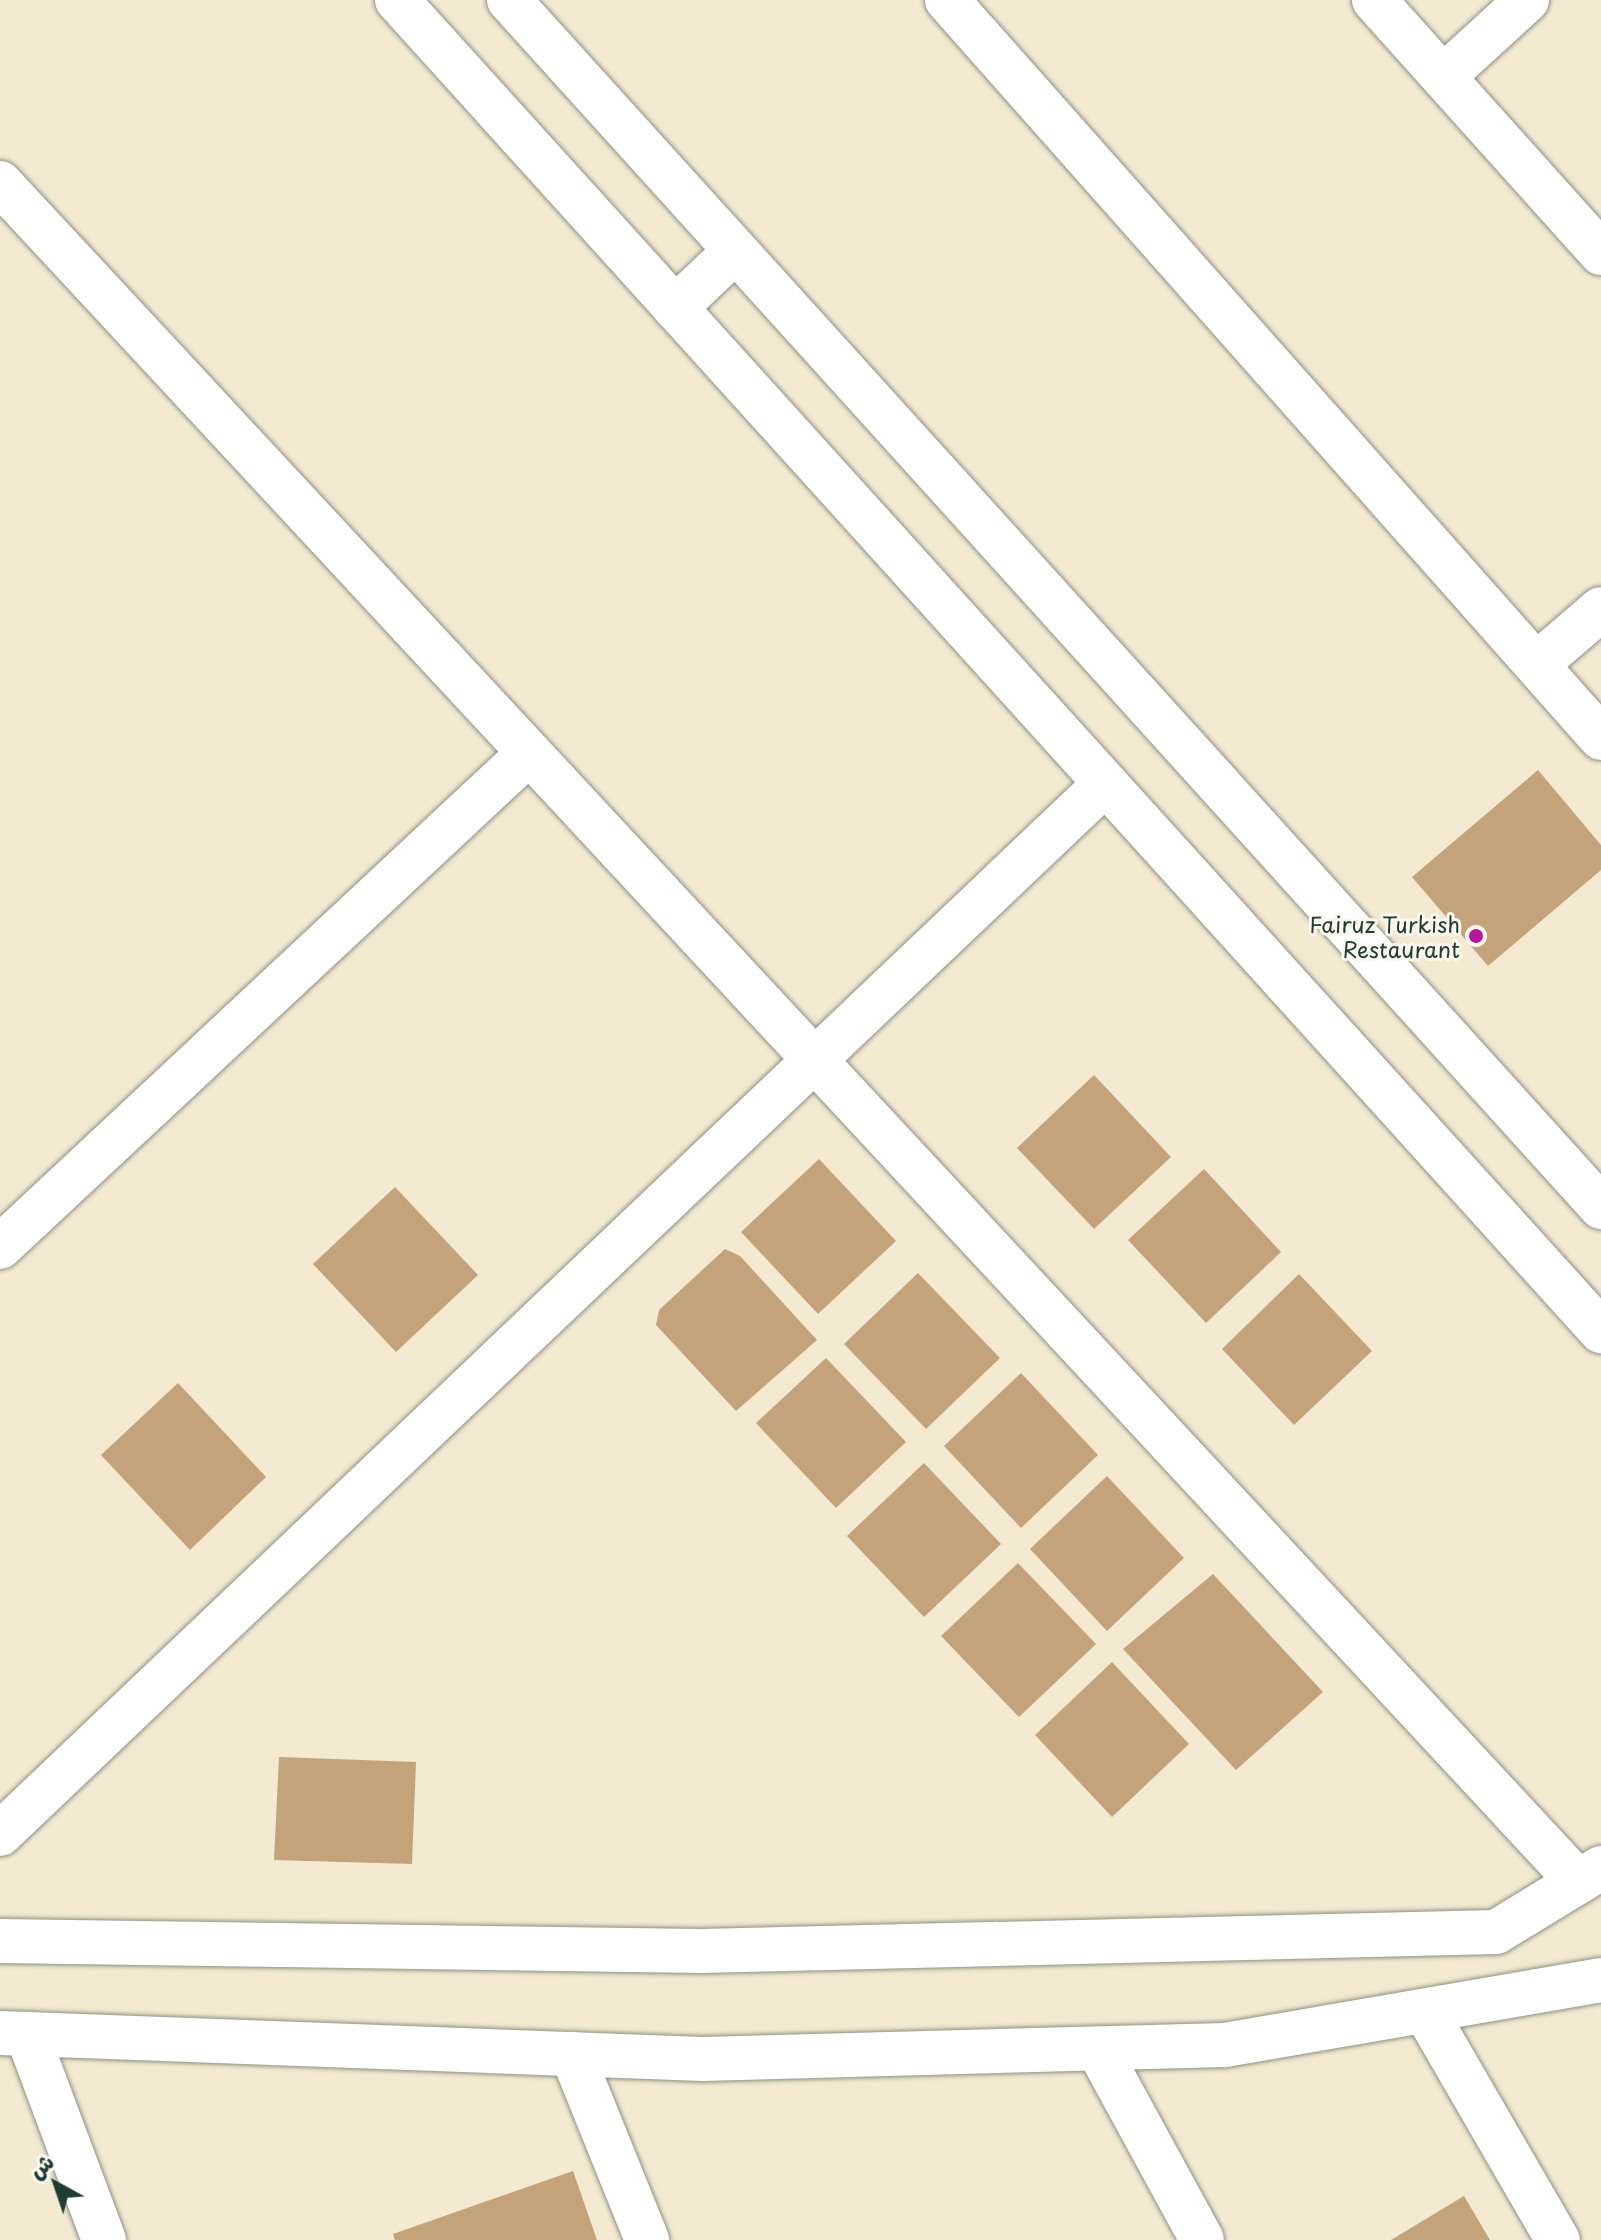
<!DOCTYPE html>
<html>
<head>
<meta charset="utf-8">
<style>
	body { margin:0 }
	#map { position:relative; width:1601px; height:2240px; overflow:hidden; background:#f4e9d1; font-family:"Playpen Sans","Playpen Sans Arabic",sans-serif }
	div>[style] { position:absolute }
	.building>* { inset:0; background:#c4a27a }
	.roads { filter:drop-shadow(0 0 2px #8a9382) drop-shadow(0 0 2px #8a9382) }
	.minor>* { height:44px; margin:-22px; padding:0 22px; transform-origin:22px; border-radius:22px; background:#fff }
	.secondary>* { height:44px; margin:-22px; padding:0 22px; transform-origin:22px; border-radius:22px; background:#fff }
	.dots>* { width:22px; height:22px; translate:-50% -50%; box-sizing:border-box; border:4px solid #fbf7ec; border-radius:50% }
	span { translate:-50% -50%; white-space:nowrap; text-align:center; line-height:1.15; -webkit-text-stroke:6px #fbf7ec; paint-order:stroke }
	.poi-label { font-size:22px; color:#1f3d34 }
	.right { translate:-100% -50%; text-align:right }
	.north { position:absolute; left:16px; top:2144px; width:80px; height:80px; -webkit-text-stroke:6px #fbf7ec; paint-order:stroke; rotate:320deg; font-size:22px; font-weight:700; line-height:32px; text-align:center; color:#1f3d34 }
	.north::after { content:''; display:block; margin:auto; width:28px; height:36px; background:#1f3d34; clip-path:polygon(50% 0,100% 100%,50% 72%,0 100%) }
</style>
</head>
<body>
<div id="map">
	<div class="building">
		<i style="clip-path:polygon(1538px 770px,1601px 845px,1601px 870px,1488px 966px,1412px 877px)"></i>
		<i style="clip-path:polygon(1094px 1075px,1171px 1157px,1094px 1229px,1017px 1148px)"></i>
		<i style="clip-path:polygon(819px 1159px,896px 1241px,818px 1314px,741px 1232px)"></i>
		<i style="clip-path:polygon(1204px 1169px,1281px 1252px,1206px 1323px,1128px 1240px)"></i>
		<i style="clip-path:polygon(395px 1187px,478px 1275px,396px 1352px,313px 1264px)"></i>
		<i style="clip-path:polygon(725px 1249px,740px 1256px,817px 1340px,736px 1411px,656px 1325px,659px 1310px)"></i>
		<i style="clip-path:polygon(918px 1273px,1000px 1358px,926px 1429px,844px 1344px)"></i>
		<i style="clip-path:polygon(1299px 1274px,1372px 1351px,1294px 1425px,1222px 1349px)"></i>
		<i style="clip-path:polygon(826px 1358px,906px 1442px,836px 1508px,756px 1423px)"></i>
		<i style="clip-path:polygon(1021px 1373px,1098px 1455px,1021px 1528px,944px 1446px)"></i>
		<i style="clip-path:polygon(178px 1383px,266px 1477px,190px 1550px,101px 1455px)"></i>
		<i style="clip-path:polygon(924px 1463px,1001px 1544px,924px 1617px,847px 1536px)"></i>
		<i style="clip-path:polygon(1107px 1476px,1184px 1558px,1107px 1631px,1030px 1549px)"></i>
		<i style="clip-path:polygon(1018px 1563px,1096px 1644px,1019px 1717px,941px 1636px)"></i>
		<i style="clip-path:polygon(1213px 1574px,1323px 1692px,1236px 1770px,1123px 1649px)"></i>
		<i style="clip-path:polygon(1112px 1662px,1189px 1744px,1112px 1817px,1035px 1735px)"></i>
		<i style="clip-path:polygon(279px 1757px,416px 1762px,412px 1864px,274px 1860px)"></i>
		<i style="clip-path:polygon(573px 2171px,597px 2240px,395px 2240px,393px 2234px)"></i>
		<i style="clip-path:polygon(1464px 2196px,1490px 2240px,1391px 2240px)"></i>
	</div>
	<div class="roads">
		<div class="minor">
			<i style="left:947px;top:0;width:986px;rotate:48.45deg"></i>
			<i style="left:1374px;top:0;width:340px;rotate:48.1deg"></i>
			<i style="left:1443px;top:77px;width:114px;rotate:-42.5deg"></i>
			<i style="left:0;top:183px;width:2319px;rotate:47.11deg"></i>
			<i style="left:675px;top:308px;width:83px;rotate:-43.5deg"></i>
			<i style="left:1537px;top:664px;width:84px;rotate:-40.7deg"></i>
			<i style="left:0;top:1247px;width:724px;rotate:-43.04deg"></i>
			<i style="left:0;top:1834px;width:1524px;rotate:-43.54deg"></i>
			<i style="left:1425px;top:2011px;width:265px;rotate:59.9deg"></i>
			<i style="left:1098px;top:2049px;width:217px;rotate:61.4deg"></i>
			<i style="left:572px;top:2054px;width:201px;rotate:68deg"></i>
		</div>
		<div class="secondary">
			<i style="left:397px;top:0;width:1795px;rotate:47.87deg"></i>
			<i style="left:509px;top:0;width:1628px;rotate:47.86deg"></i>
			<i style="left:0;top:1941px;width:701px;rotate:0.82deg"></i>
			<i style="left:701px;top:1951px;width:795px;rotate:-1.37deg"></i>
			<i style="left:1496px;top:1932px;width:123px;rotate:-31.4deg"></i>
			<i style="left:0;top:2033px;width:703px;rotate:2.12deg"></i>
			<i style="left:703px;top:2059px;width:522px;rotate:-1.54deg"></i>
			<i style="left:1225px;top:2045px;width:382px;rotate:-9.8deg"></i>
			<i style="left:27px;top:2034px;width:220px;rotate:69.5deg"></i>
		</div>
	</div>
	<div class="dots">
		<i style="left:1476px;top:936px;background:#b5179e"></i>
	</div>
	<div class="poi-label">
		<span class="right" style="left:1460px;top:936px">Fairuz Turkish<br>Restaurant</span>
	</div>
	<div class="north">ش</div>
</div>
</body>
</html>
